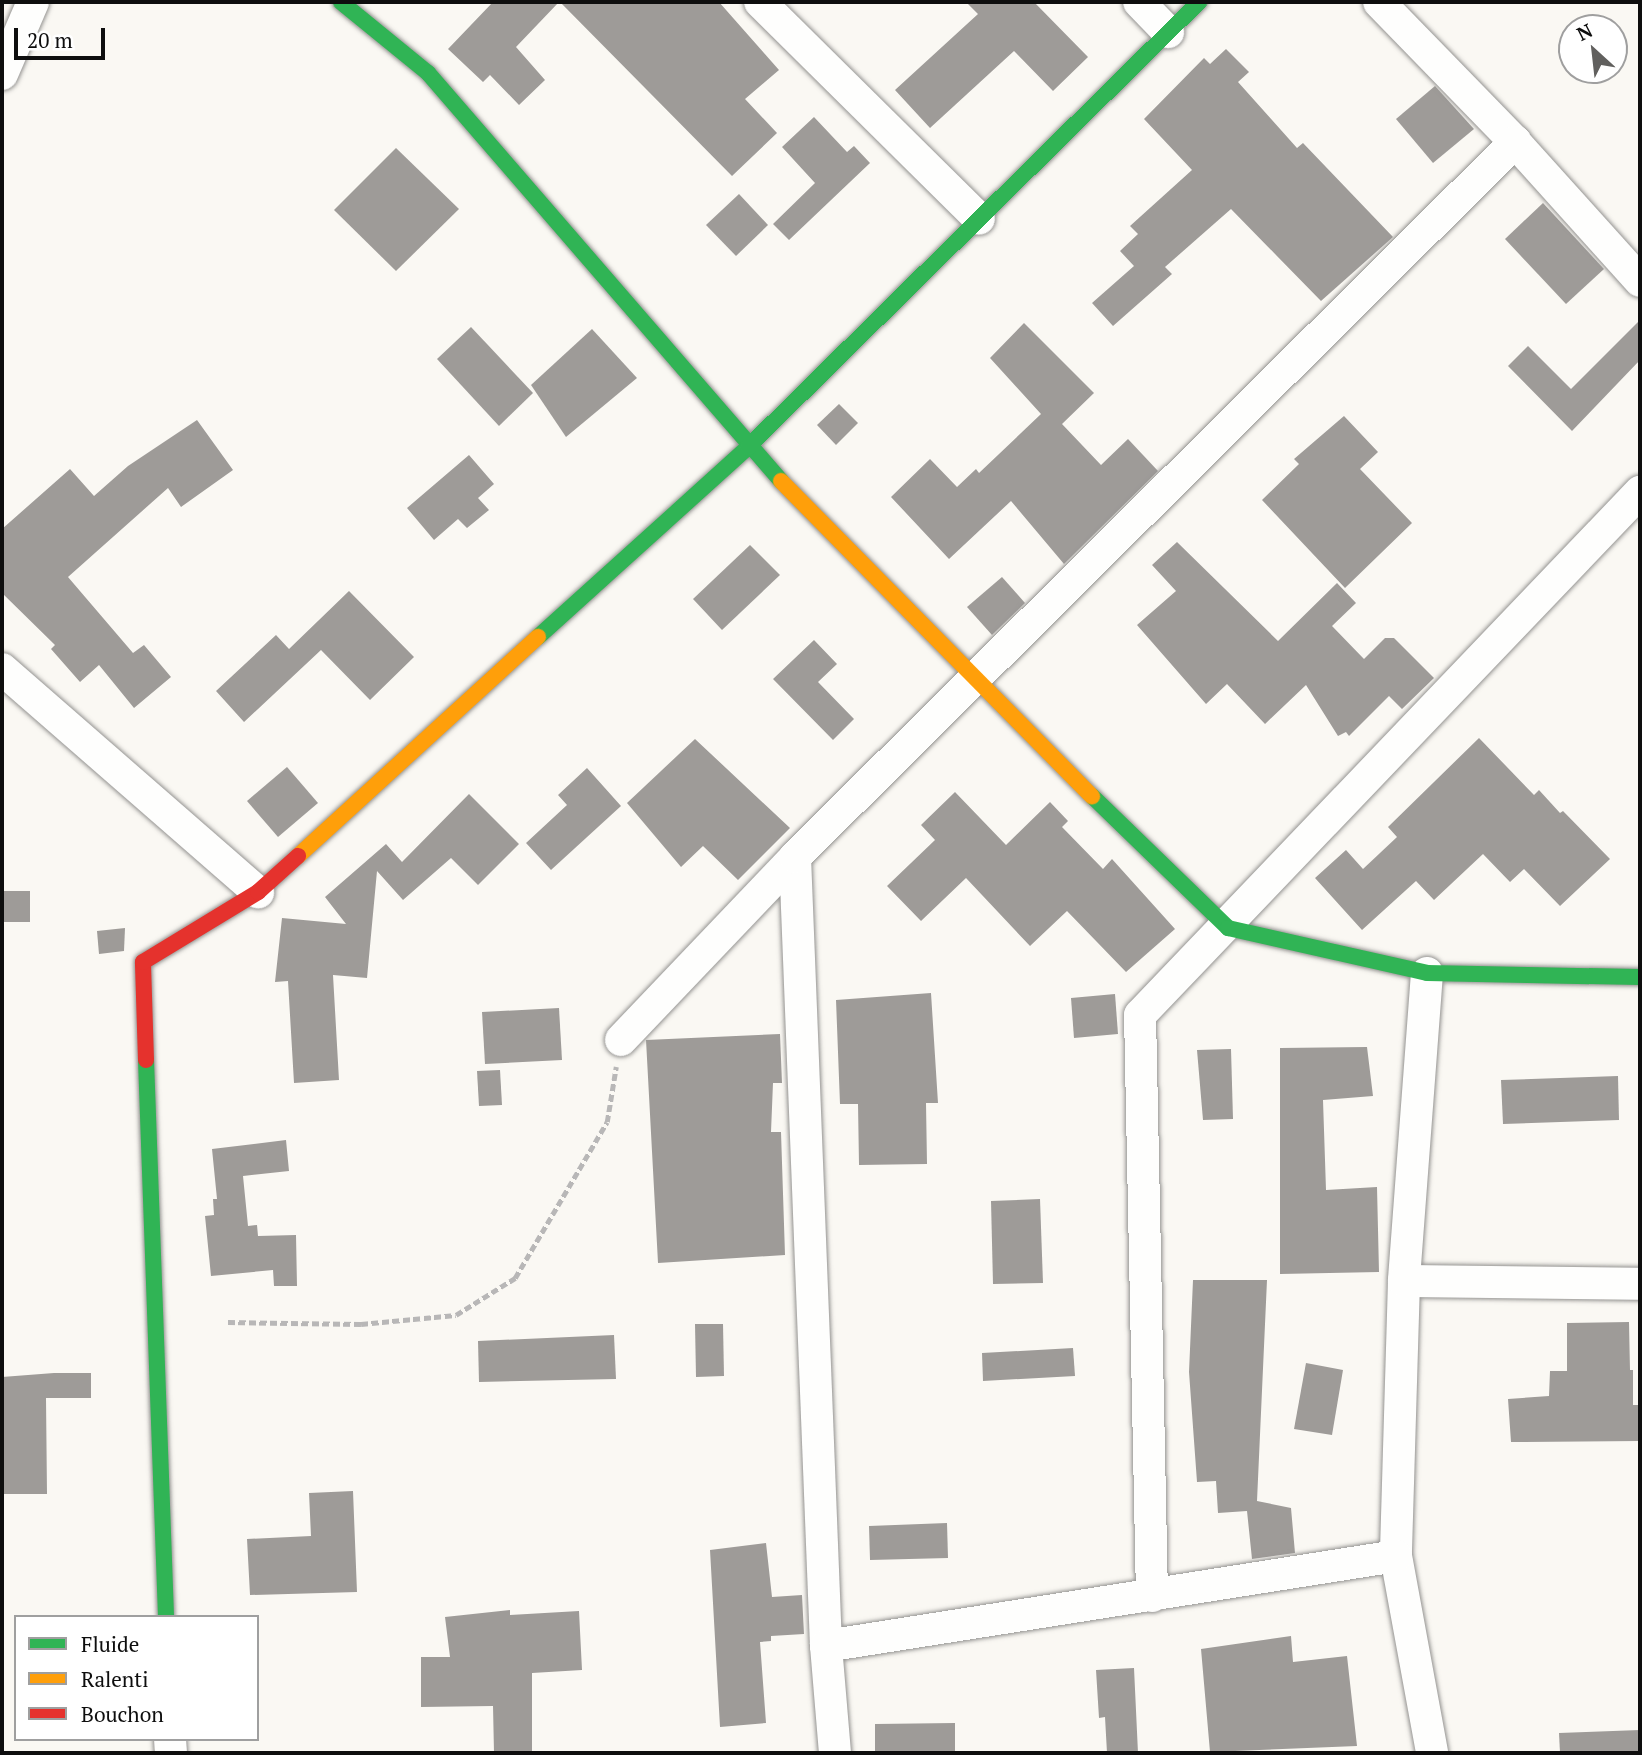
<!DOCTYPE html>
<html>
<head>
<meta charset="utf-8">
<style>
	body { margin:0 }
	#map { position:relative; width:1642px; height:1755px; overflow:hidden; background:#faf8f3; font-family:"PT Serif",serif }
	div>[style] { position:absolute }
	.building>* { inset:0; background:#9e9b98 }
	.path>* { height:4.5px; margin-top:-2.25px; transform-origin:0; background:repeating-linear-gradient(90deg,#b8b7b7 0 7px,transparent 0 10.5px) }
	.roads { filter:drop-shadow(0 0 2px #949391) drop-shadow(0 0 2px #949391) }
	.street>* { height:32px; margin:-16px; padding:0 16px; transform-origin:16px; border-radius:16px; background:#fefefd }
	.fast>* { height:16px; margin:-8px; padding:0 8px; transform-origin:8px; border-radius:8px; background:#30b455 }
	.slow>* { height:16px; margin:-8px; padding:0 8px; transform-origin:8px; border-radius:8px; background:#ff9f0a }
	.jam>* { height:16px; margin:-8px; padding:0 8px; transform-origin:8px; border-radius:8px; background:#e5322d }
	span { translate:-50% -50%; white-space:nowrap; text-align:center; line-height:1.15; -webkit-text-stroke:7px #fff; paint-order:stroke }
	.frame { position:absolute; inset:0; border:4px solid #0e0e0e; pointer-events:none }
	.legend { position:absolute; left:14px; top:1615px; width:245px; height:126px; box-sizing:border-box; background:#fff; border:2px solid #9f9f9f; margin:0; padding:9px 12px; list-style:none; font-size:21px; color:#0e0e0e }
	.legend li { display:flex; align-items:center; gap:14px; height:35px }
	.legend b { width:35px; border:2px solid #9f9f9f }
	.north { position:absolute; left:1558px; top:14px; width:70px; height:70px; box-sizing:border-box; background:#fff; border:2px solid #9f9f9f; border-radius:50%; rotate:333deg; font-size:19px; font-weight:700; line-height:28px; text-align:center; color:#0e0e0e }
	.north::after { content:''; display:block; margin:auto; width:24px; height:32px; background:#61605e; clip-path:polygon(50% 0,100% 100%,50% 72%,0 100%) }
	.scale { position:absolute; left:14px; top:28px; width:91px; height:32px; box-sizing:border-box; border:4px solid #0e0e0e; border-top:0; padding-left:9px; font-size:21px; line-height:24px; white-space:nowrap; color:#0e0e0e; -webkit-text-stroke:5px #fff; paint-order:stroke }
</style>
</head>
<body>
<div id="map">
	<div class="building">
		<i style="clip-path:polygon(493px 2px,559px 2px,516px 47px,545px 80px,519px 105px,490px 75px,483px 82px,448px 49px)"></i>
		<i style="clip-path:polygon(560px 2px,719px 2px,779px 70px,745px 99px,777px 133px,732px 176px)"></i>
		<i style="clip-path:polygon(966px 2px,1034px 2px,1088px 57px,1053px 91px,1014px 51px,930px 128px,895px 90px,978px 14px)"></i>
		<i style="clip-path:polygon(1226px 49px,1249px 72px,1238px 82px,1297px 148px,1303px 143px,1393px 237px,1321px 301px,1231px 209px,1165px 267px,1172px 274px,1113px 326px,1092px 303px,1134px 266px,1120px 251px,1138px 234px,1130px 226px,1192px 170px,1144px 119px,1204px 58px,1210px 64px)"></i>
		<i style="clip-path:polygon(1435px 86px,1474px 129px,1433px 163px,1396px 119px)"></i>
		<i style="clip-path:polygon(814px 117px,847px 152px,854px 146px,870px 163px,789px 240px,773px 224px,815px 183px,782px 147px)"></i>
		<i style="clip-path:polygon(396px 148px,459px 209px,396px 271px,334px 210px)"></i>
		<i style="clip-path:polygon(739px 194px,768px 225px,736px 256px,706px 225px)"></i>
		<i style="clip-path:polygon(1543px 203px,1604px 269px,1566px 304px,1505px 239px)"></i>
		<i style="clip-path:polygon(1640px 320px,1640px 360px,1572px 431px,1508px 366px,1528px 346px,1571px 389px)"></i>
		<i style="clip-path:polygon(1024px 323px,1094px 393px,1062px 424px,1101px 465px,1128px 439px,1158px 471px,1064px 564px,1011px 501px,949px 559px,891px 497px,930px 459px,957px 487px,976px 469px,979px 473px,1041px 414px,990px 358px)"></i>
		<i style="clip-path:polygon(471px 327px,533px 393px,499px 426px,437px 359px)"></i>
		<i style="clip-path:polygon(592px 329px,637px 378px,566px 437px,531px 385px)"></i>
		<i style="clip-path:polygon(839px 404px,858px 423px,836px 445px,817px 425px)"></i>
		<i style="clip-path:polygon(1344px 416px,1378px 452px,1360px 469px,1412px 523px,1345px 588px,1262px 500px,1299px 464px,1294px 459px)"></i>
		<i style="clip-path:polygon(197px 420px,233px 470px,181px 507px,168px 488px,68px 577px,133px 653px,144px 645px,171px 677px,134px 708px,99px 665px,80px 682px,51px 649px,55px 645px,2px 593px,2px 529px,70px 469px,94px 496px,128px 466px)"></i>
		<i style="clip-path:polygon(469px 455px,494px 484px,478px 498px,489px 510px,467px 528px,458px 519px,434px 540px,407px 508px)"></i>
		<i style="clip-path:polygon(1177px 542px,1278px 641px,1337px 583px,1356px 603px,1332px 626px,1364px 659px,1385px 638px,1394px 638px,1434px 678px,1402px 709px,1389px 696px,1349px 736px,1346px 732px,1338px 736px,1306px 685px,1265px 724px,1227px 684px,1206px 704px,1137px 625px,1176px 591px,1152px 565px)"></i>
		<i style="clip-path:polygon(750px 545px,780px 575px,722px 630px,693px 599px)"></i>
		<i style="clip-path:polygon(1002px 577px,1025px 603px,992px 635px,967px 607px)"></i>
		<i style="clip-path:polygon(349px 591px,414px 657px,370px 700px,321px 650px,244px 722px,216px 691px,276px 635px,289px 649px)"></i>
		<i style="clip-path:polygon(814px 640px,837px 664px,818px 682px,854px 719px,833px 740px,773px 679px)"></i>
		<i style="clip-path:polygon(1479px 738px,1534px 795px,1539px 790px,1560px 813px,1563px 811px,1610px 859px,1560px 906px,1524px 869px,1510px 882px,1483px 854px,1434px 900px,1416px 881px,1362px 930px,1315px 878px,1346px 850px,1363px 869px,1397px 837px,1388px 827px)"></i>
		<i style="clip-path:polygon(695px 739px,790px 828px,738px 880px,703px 846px,681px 867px,627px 803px)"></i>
		<i style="clip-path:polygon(287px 767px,318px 803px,278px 837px,247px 801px)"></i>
		<i style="clip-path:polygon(587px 768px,621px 806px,551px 870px,526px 843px,567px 805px,558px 795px)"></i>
		<i style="clip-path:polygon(955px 792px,1006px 845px,1050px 802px,1068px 821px,1062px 827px,1103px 869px,1112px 859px,1175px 929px,1126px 972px,1067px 911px,1030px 946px,966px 878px,921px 921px,887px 886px,935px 840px,921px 825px)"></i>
		<i style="clip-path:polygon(469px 794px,519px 844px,478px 885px,451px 858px,403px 900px,377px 871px,367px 978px,333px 975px,339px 1080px,294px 1083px,288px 981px,275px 982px,282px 918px,346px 924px,325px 897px,386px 844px,402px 862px)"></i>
		<i style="clip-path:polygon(2px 891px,30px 891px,30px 922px,2px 922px)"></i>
		<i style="clip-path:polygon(125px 928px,124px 951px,99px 954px,97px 931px)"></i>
		<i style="clip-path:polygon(931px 993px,938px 1103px,926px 1103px,927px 1164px,859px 1165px,858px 1104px,840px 1104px,836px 1000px)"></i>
		<i style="clip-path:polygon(1115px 994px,1118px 1034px,1074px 1038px,1071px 998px)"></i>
		<i style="clip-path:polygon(559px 1008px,562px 1060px,485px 1064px,482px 1012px)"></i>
		<i style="clip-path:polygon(780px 1034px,782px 1083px,773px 1083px,771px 1132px,781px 1132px,785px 1255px,658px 1263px,646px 1040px)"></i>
		<i style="clip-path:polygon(1367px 1047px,1373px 1096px,1323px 1100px,1326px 1190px,1377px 1187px,1379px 1272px,1280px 1274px,1280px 1048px)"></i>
		<i style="clip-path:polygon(1231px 1049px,1233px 1119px,1203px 1120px,1197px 1050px)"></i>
		<i style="clip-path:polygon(500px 1070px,502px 1105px,479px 1106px,477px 1071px)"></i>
		<i style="clip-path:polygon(1618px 1076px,1619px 1120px,1503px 1124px,1501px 1080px)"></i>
		<i style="clip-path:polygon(286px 1140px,289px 1171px,243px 1176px,248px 1226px,257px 1225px,258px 1236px,296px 1235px,297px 1286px,274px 1286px,273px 1270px,211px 1276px,205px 1216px,214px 1215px,213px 1199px,217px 1199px,212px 1149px)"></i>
		<i style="clip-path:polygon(1040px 1199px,1043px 1283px,993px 1284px,991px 1201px)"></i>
		<i style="clip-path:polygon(1193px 1280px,1267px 1280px,1257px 1501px,1291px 1508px,1295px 1553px,1252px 1559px,1247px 1511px,1218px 1513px,1216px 1481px,1197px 1482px,1189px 1372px)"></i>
		<i style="clip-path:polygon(1629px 1322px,1630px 1370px,1633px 1370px,1633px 1405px,1640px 1405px,1640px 1441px,1511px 1442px,1508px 1399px,1549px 1396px,1550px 1371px,1567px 1371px,1567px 1323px)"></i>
		<i style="clip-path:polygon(695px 1324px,723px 1324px,724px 1376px,696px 1377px)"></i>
		<i style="clip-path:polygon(614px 1335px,616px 1379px,479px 1382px,478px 1341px)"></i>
		<i style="clip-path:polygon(1073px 1348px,1075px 1376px,983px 1381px,982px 1353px)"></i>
		<i style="clip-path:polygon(1306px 1363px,1343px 1370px,1332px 1435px,1294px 1429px)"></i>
		<i style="clip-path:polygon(54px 1373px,91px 1373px,91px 1398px,46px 1398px,47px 1494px,2px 1494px,2px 1377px)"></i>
		<i style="clip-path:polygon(353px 1491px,357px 1592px,250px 1595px,247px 1539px,311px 1536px,309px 1493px)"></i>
		<i style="clip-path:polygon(947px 1523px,948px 1558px,870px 1560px,869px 1526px)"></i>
		<i style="clip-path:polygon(766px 1543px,772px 1597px,802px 1595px,804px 1634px,771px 1636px,771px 1641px,760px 1642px,766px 1723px,720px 1727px,710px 1550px)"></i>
		<i style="clip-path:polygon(510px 1610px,510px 1615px,579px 1611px,582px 1670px,532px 1673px,532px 1753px,494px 1753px,493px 1706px,421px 1707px,421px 1657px,450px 1657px,445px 1617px)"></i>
		<i style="clip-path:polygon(1291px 1636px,1293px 1662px,1347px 1656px,1357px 1746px,1210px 1752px,1201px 1649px)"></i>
		<i style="clip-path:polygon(1134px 1668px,1138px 1753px,1107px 1753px,1105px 1717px,1099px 1718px,1096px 1670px)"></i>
		<i style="clip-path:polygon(955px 1723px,955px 1753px,875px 1753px,875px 1724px)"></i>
		<i style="clip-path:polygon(1640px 1730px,1640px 1753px,1560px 1753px,1559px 1733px)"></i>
	</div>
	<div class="path">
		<i style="left:228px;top:1322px;width:133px;rotate:0.9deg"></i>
		<i style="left:361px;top:1324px;width:95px;rotate:-5.4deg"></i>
		<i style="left:456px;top:1315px;width:70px;rotate:-32.1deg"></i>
		<i style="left:515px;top:1278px;width:181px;rotate:-59.5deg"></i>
		<i style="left:607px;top:1122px;width:56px;rotate:-80.7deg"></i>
	</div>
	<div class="roads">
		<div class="street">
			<i style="left:760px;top:2px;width:308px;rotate:44.7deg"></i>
			<i style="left:1139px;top:2px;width:42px;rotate:46deg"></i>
			<i style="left:1379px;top:2px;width:195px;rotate:45.8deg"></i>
			<i style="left:1515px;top:142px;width:187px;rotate:48deg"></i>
			<i style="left:2px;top:74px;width:78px;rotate:-66.7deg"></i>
			<i style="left:2px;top:669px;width:340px;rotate:41.1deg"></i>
			<i style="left:795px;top:857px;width:790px;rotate:87.75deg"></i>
			<i style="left:826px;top:1646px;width:107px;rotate:85.2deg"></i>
			<i style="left:1427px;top:973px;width:309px;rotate:94.3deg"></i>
			<i style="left:1404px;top:1281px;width:275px;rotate:91.7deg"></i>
			<i style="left:1396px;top:1556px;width:200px;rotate:79.6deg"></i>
			<i style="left:621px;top:1040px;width:253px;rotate:-46.4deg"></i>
			<i style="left:795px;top:857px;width:1015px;rotate:-44.8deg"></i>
			<i style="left:1404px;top:1281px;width:236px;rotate:0.7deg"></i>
			<i style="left:1152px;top:1596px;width:581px;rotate:-91.18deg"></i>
			<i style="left:1140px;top:1015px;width:724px;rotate:-46.29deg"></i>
			<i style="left:826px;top:1646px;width:577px;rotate:-8.97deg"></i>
			<i style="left:170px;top:1739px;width:14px;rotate:86deg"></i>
		</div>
		<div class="fast">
			<i style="left:341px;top:2px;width:112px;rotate:39.2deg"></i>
			<i style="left:428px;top:73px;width:540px;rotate:49.13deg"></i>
			<i style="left:538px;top:637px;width:283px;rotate:-42.1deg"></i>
			<i style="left:748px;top:447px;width:634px;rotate:-44.62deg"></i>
			<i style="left:1092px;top:796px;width:190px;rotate:44.1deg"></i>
			<i style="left:1228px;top:928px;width:204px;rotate:12.7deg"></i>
			<i style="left:1427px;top:973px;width:213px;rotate:1.1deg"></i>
			<i style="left:146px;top:1060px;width:557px;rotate:87.94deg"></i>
		</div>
		<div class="slow">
			<i style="left:781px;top:481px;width:443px;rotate:45.4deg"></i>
			<i style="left:298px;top:856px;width:325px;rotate:-42.4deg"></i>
		</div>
		<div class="jam">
			<i style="left:146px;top:1060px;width:98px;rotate:-91.8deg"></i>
			<i style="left:143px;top:962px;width:135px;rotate:-31.3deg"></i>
			<i style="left:258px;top:892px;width:54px;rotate:-42deg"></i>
		</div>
	</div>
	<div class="frame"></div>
	<ul class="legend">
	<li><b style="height:9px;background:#30b455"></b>Fluide</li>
	<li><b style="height:9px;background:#ff9f0a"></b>Ralenti</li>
	<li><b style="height:9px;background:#e5322d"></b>Bouchon</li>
	</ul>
	<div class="north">N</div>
	<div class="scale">20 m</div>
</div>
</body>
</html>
